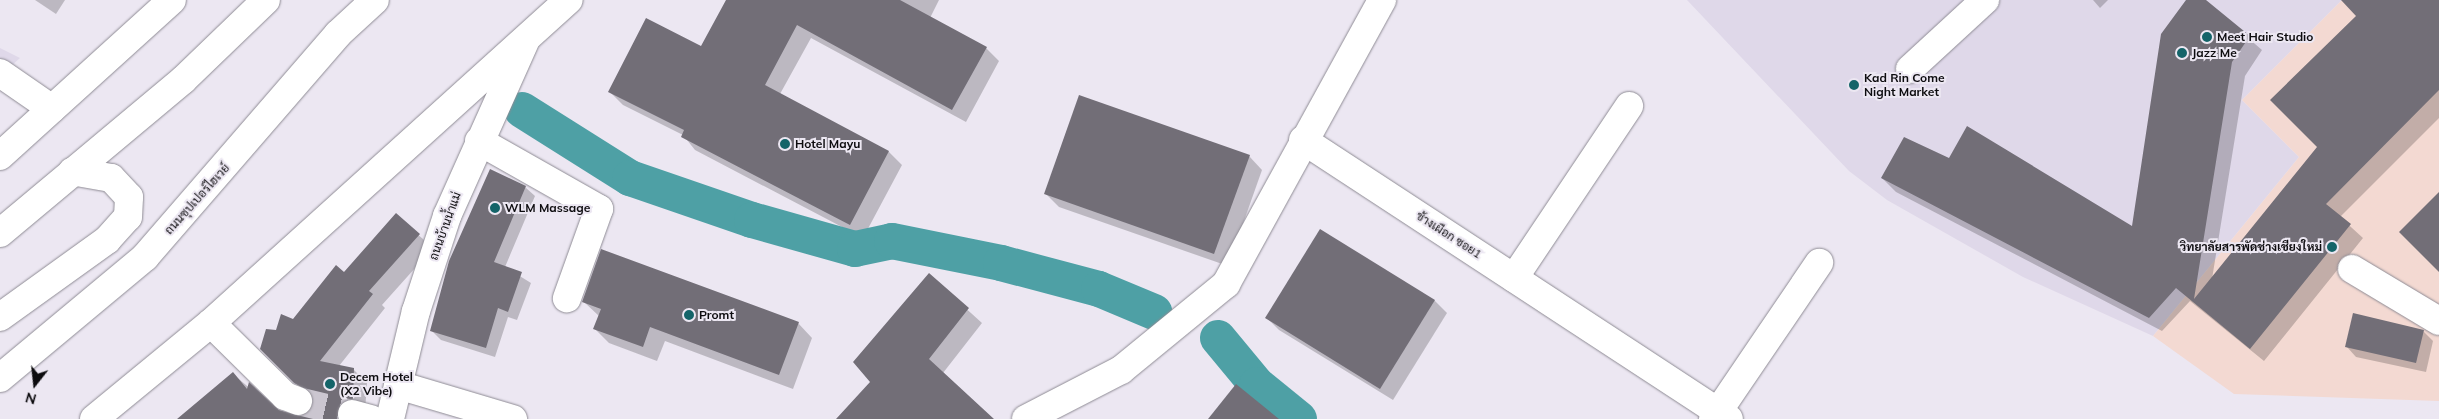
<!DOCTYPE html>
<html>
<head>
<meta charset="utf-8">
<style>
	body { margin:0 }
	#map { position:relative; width:2439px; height:419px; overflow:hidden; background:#ece7f2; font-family:Mulish,Sarabun,sans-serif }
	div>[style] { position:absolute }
	.built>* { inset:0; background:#dfd8e9 }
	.education>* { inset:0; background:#f3d9d2 }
	.shadow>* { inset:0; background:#0003 }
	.canal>* { height:36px; margin:-18px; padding:0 18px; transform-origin:18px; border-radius:18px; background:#4ea0a5 }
	.building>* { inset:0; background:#726e77 }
	.minor-tunnel>* { height:28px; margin-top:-14px; transform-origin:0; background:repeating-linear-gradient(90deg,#cbc6d0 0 28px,transparent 0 42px) }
	.roads { filter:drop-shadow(0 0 1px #8e8b94) drop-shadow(0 0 1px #8e8b94) }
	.minor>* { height:28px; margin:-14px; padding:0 14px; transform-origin:14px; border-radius:14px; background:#fff }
	.major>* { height:28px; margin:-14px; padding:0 14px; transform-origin:14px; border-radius:14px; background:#fff }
	.highway>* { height:28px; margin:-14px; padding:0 14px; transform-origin:14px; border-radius:14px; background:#fff }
	.dots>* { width:14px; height:14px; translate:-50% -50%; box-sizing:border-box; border:2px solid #ece7f2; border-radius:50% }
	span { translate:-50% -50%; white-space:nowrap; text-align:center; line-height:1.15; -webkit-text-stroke:4px #ece7f2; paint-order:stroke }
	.poi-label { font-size:12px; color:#0d0c0f; font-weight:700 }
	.left { translate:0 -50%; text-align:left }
	.right { translate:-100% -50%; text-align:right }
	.street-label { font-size:12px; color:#0d0c0f }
	.north { position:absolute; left:10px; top:359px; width:50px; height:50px; -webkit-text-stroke:4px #ece7f2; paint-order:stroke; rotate:196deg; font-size:14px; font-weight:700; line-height:20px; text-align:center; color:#0d0c0f }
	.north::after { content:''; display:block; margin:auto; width:18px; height:22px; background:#0d0c0f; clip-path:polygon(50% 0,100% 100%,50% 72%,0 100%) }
</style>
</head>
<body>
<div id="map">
	<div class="built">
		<i style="clip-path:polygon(1687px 0,2342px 0,2242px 100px,2299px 157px,2153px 336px,2023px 277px,1887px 200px,1849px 171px)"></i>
		<i style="clip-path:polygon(0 48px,20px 58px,0 76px)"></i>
	</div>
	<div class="education">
		<i style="clip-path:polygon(2342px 0,2439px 0,2439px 401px,2234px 394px,2153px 336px,2299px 157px,2242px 100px)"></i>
	</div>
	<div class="shadow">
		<i style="clip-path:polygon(35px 0,65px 0,56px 14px)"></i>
		<i style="clip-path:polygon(727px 0,939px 0,930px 18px,986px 48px,999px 61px,966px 122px,811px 38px,780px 94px,889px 152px,902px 165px,863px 238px,695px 150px,683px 135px,623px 105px,610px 92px,701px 48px)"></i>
		<i style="clip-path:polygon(2093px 0,2108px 0,2100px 8px)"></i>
		<i style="clip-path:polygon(2188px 0,2204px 0,2262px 50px,2245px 76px,2212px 279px,2319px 147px,2365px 0,2439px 0,2439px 118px,2340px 217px,2363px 238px,2264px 361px,2190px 301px,2162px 331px,1896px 192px,1882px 178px,1949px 159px,2133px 228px)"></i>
		<i style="clip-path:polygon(1249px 156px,1262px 170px,1228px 266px,1059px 207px,1046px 194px)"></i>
		<i style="clip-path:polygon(525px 187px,535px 196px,505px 267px,531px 283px,517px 320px,508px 317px,495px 357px,441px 340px,431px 330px)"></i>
		<i style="clip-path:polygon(396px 215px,433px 248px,382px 305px,385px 308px,339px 366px,353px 369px,367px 383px,365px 412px,352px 419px,179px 419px,233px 374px,278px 412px,300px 418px,309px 414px,315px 399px,261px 349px,344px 273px)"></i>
		<i style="clip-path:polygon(1320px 231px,1435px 301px,1447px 313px,1393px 400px,1279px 330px,1267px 318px)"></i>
		<i style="clip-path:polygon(929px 275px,982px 323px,943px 373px,993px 419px,838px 419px,872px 382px)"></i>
		<i style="clip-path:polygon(584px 302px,798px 323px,812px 338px,793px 389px,665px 341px,657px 361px,609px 343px,595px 329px,599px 316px)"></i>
		<i style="clip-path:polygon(2423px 331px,2433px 341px,2426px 372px,2356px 357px,2347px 347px)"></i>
	</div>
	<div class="canal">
		<i style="left:522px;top:110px;width:128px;rotate:32.2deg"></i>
		<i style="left:630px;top:178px;width:129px;rotate:19deg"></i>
		<i style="left:752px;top:220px;width:107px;rotate:15.7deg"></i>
		<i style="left:855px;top:249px;width:38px;rotate:-12deg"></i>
		<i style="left:892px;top:241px;width:111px;rotate:11.4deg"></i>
		<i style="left:1001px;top:263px;width:101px;rotate:14.9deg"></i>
		<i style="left:1099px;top:289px;width:60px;rotate:22.7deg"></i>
		<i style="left:1218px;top:338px;width:61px;rotate:50.3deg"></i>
		<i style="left:1257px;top:385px;width:54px;rotate:39deg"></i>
	</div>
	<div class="building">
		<i style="clip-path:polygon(726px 0,900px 0,987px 47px,952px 110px,797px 25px,765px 85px,889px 151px,850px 225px,681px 137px,684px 130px,608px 92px,646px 18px,701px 46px)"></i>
		<i style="clip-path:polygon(2186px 0,2206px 0,2250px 36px,2232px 62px,2194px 299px,2317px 147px,2270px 100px,2356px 16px,2341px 0,2439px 0,2439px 90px,2326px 204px,2351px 224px,2250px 349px,2176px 288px,2149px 318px,1881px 178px,1904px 137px,1949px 158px,1967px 126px,2132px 226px,2161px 34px)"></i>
		<i style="clip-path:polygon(1079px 95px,1250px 155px,1214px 254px,1044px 194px)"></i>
		<i style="clip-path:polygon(490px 169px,526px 186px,494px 262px,522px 272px,508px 312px,498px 308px,486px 348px,430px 331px,449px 261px)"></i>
		<i style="clip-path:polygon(2439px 192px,2439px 272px,2399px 232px)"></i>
		<i style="clip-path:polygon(396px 213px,420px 234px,369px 291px,373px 294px,320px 361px,354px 368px,353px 399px,341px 403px,337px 419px,177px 419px,233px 372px,247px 389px,249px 382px,279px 410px,300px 416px,308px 413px,313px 399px,310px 392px,294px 383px,260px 349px,266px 329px,276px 330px,281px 314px,293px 319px,336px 265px,344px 272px)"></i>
		<i style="clip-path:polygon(1320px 229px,1435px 300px,1380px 389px,1265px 318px)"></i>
		<i style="clip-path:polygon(601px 249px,799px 322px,779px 375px,650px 327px,643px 347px,593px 329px,601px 309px,582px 302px)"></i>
		<i style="clip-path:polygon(929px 273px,969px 308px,929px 359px,994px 419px,836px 419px,870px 382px,853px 362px)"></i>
		<i style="clip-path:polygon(2353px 313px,2424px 330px,2416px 363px,2345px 347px)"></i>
		<i style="clip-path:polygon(1236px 384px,1279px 419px,1208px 419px)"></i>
	</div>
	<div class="minor-tunnel">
		<i style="left:298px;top:401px;width:56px;rotate:13.5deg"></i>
	</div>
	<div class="roads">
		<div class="minor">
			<i style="left:1910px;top:69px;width:102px;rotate:-42.6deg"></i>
			<i style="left:0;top:73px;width:63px;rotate:34.7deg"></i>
			<i style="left:1303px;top:140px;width:509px;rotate:33.22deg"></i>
			<i style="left:479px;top:141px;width:138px;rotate:29.5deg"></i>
			<i style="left:599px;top:209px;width:95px;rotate:109.8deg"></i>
			<i style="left:2352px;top:269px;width:101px;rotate:30.9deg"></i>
			<i style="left:1514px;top:278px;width:207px;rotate:-56.2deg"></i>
			<i style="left:211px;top:323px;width:104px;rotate:44.6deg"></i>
			<i style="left:285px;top:396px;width:14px;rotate:21deg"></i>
			<i style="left:398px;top:385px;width:120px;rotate:16.5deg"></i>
			<i style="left:352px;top:414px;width:20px;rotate:15deg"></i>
			<i style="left:390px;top:419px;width:111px;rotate:-76.5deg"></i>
			<i style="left:416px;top:311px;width:100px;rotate:-71.9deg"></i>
			<i style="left:447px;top:216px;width:191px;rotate:-65.9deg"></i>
			<i style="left:1026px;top:419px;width:107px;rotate:-27.3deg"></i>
			<i style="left:1121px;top:370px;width:136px;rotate:-39.3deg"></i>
			<i style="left:1226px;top:284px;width:324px;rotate:-61.2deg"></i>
			<i style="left:1713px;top:419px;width:189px;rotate:-55.8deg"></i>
		</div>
		<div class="major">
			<i style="left:0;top:156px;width:232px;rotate:-42.2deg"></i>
			<i style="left:94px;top:419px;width:151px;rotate:-39.4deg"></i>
			<i style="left:211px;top:323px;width:482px;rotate:-42.1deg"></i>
		</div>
		<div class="highway">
			<i style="left:0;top:233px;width:239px;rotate:-39.9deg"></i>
			<i style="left:183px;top:80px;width:115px;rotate:-43.9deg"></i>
			<i style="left:0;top:317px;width:132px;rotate:-35.7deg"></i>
			<i style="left:107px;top:240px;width:31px;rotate:-48deg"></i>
			<i style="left:128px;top:217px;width:20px;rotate:-87deg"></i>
			<i style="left:129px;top:197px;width:26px;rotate:-133deg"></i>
			<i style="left:111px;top:178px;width:39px;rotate:-170deg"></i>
			<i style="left:0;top:378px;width:189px;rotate:-39.8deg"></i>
			<i style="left:145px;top:257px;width:295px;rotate:-49.1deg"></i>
			<i style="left:338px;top:34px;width:50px;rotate:-42.6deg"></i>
		</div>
	</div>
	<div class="dots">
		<i style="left:2207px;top:37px;background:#146469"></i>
		<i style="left:2182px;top:53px;background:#146469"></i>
		<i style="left:1854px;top:85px;background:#146469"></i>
		<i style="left:785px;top:144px;background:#146469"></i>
		<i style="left:495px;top:208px;background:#146469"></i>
		<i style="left:2332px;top:247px;background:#146469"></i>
		<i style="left:689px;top:315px;background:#146469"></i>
		<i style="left:330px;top:384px;background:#146469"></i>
	</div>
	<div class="poi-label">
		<span class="left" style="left:2217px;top:37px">Meet Hair Studio</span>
		<span class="left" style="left:2192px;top:53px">Jazz Me</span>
		<span class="left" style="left:1864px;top:85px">Kad Rin Come<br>Night Market</span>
		<span class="left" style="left:795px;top:144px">Hotel Mayu</span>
		<span class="left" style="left:505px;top:208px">WLM Massage</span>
		<span class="right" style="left:2322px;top:247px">วิทยาลัยสารพัดช่างเชียงใหม่</span>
		<span class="left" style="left:699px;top:315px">Promt</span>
		<span class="left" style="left:340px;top:384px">Decem Hotel<br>(X2 Vibe)</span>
	</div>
	<div class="street-label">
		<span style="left:197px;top:199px;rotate:-48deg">ถนนซุปเปอร์ไฮเวย์</span>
		<span style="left:445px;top:226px;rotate:-70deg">ถนนบ้านน้ำแม่</span>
		<span style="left:1449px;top:235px;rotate:33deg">ช้างเผือก ซอย1</span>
	</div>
	<div class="north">N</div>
</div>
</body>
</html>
